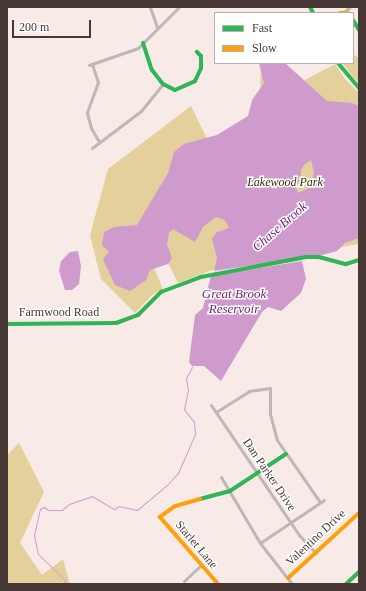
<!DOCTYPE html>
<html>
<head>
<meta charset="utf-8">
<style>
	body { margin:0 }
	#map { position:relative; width:366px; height:591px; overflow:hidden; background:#f7eae7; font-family:Georgia,serif }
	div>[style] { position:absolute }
	.green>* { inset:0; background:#e3d09b }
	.water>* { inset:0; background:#ce9bcc }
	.stream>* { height:1px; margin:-0.5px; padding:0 0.5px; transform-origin:0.5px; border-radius:0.5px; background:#ce9bcc }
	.street>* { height:3px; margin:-1.5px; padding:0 1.5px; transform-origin:1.5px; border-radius:1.5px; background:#bdb7b7 }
	.fast>* { height:4px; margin:-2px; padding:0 2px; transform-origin:2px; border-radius:2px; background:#30b455 }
	.slow>* { height:4px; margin:-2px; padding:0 2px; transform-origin:2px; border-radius:2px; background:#ff9f0a }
	span { translate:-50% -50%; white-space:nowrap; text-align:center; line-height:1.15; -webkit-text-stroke:3px #fff; paint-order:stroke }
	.park-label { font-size:12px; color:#3a2f01; font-style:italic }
	.street-label { font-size:12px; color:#483936 }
	.water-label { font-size:13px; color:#701e75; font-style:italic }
	.frame { position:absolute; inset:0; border:8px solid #483936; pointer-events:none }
	.legend { position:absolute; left:214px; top:12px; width:140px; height:52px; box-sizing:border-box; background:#fff; border:1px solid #b6b0af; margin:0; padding:5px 7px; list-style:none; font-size:12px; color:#483936 }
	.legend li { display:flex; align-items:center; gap:8px; height:20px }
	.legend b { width:20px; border:1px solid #b6b0af }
	.scale { position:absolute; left:12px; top:20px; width:79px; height:18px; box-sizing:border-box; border:2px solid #483936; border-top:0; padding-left:5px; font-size:12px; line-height:14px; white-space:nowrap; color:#483936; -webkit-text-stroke:3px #fff; paint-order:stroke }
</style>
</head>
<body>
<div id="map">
	<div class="green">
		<i style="clip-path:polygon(356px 55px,359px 60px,359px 84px,343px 64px,353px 63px,353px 57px)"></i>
		<i style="clip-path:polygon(261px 63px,284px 63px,303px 81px,335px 64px,345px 79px,359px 93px,359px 244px,212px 270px,178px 283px,160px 247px,150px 259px,163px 289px,152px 295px,135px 313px,101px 279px,90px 235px,108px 169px,191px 106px,209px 143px,253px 117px,260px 93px)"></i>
		<i style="clip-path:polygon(19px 443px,44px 492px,20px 543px,42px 575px,63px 559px,70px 584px,7px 584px,7px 455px)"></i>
	</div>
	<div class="water">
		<i style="clip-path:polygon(evenodd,259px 63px,285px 63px,327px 101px,352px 103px,359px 106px,359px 238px,345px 243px,337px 251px,322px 255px,214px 271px,217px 258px,212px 239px,217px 232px,229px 228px,225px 220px,216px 217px,203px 227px,195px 242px,173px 229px,169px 233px,167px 245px,172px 258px,168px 264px,150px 270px,146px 280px,130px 291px,115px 285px,103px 259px,109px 252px,102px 245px,104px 232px,114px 227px,137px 225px,168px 173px,174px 152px,184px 144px,217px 135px,248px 116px,252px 100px,264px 83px,259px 63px,311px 160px,314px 173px,309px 188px,298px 193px,296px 188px,301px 176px,301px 170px,304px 165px,311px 160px)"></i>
		<i style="clip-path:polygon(78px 251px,81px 266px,79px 284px,72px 290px,65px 290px,59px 271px,61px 261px,70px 252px)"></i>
		<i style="clip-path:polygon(302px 261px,306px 279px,301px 293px,281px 311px,268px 307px,262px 312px,221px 381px,204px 366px,192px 366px,189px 362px,195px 315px,203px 308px,211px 276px)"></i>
	</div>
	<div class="stream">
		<i style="left:66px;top:584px;width:5px;rotate:-112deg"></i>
		<i style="left:64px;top:579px;width:36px;rotate:-136deg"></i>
		<i style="left:38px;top:554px;width:19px;rotate:-102deg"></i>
		<i style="left:34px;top:535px;width:27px;rotate:-77deg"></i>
		<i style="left:40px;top:509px;width:4px;rotate:-27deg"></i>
		<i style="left:44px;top:507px;width:5px;rotate:37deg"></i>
		<i style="left:48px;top:510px;width:14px"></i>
		<i style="left:62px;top:510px;width:9px;rotate:-41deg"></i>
		<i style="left:69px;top:504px;width:24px;rotate:-19deg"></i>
		<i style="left:92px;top:496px;width:26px;rotate:31deg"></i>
		<i style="left:114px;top:509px;width:6px;rotate:-31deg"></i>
		<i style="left:119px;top:506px;width:18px;rotate:13deg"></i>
		<i style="left:137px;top:510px;width:40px;rotate:-40deg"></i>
		<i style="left:168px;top:484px;width:15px;rotate:-48deg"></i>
		<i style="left:178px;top:473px;width:43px;rotate:-66.4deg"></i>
		<i style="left:195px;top:434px;width:12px;rotate:-95deg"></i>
		<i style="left:194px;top:422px;width:16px;rotate:-128deg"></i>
		<i style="left:184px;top:409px;width:19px;rotate:-78deg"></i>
		<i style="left:188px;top:390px;width:12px;rotate:-99deg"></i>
		<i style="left:186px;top:378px;width:13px;rotate:-61deg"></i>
	</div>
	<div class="street">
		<i style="left:150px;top:7px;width:21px;rotate:71deg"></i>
		<i style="left:345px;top:11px;width:6px;rotate:-39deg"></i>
		<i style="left:92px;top:64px;width:19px;rotate:72deg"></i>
		<i style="left:98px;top:82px;width:33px;rotate:110deg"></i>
		<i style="left:87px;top:113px;width:16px;rotate:75deg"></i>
		<i style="left:91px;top:128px;width:16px;rotate:60deg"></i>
		<i style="left:89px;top:65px;width:52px;rotate:-19.1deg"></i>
		<i style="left:138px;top:48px;width:58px;rotate:-45deg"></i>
		<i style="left:92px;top:148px;width:61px;rotate:-37.1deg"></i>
		<i style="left:141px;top:111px;width:35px;rotate:-51deg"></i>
		<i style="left:211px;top:405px;width:157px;rotate:55.9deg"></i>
		<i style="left:299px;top:535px;width:25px;rotate:47deg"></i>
		<i style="left:216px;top:412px;width:39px;rotate:-32deg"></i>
		<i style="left:249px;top:391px;width:21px;rotate:-8deg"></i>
		<i style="left:270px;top:388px;width:26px;rotate:90deg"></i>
		<i style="left:270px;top:414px;width:27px;rotate:75deg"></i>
		<i style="left:277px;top:440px;width:75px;rotate:55.3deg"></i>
		<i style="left:221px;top:477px;width:77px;rotate:59.4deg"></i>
		<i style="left:260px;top:543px;width:52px;rotate:52deg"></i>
		<i style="left:260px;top:543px;width:77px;rotate:-33.9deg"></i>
		<i style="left:184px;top:581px;width:22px;rotate:-43deg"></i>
	</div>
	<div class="fast">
		<i style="left:310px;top:7px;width:7px;rotate:63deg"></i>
		<i style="left:353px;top:20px;width:12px;rotate:59deg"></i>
		<i style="left:143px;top:43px;width:28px;rotate:72deg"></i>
		<i style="left:152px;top:70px;width:18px;rotate:52deg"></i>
		<i style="left:163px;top:84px;width:13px;rotate:27deg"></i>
		<i style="left:175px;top:90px;width:22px;rotate:-24deg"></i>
		<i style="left:195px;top:81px;width:14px;rotate:-65deg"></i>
		<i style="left:201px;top:68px;width:12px;rotate:-90deg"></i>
		<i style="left:201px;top:56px;width:6px;rotate:-135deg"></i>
		<i style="left:338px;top:63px;width:33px;rotate:50deg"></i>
		<i style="left:7px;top:324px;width:109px;rotate:-0.5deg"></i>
		<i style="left:116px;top:323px;width:23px;rotate:-20deg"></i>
		<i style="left:138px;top:315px;width:33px;rotate:-45deg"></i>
		<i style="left:161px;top:292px;width:43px;rotate:-20.6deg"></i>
		<i style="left:201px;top:277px;width:107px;rotate:-10.8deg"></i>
		<i style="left:306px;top:257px;width:13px"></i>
		<i style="left:319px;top:257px;width:28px;rotate:15deg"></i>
		<i style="left:346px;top:264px;width:14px;rotate:-17deg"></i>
		<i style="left:200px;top:499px;width:31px;rotate:-15deg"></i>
		<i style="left:230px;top:491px;width:67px;rotate:-33.5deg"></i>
		<i style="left:346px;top:584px;width:18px;rotate:-43deg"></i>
	</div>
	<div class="slow">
		<i style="left:340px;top:13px;width:8px"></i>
		<i style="left:200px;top:499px;width:26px;rotate:164deg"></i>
		<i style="left:175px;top:506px;width:19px;rotate:144deg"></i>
		<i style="left:160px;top:517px;width:89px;rotate:49.1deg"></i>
		<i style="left:288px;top:578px;width:96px;rotate:-42.5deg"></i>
	</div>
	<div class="park-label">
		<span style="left:285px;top:183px">Lakewood Park</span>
	</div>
	<div class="street-label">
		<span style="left:59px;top:313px">Farmwood Road</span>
		<span style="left:269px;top:475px;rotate:56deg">Dan Parker Drive</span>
		<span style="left:316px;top:538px;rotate:-43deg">Valentino Drive</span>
		<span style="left:196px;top:545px;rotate:50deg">Starlet Lane</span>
	</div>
	<div class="water-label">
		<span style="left:280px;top:227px;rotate:-41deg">Chase Brook</span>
		<span style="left:234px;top:302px">Great Brook<br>Reservoir</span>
	</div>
	<div class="frame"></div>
	<ul class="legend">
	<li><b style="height:5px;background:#30b455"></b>Fast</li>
	<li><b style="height:5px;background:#ff9f0a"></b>Slow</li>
	</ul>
	<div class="scale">200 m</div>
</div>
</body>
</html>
